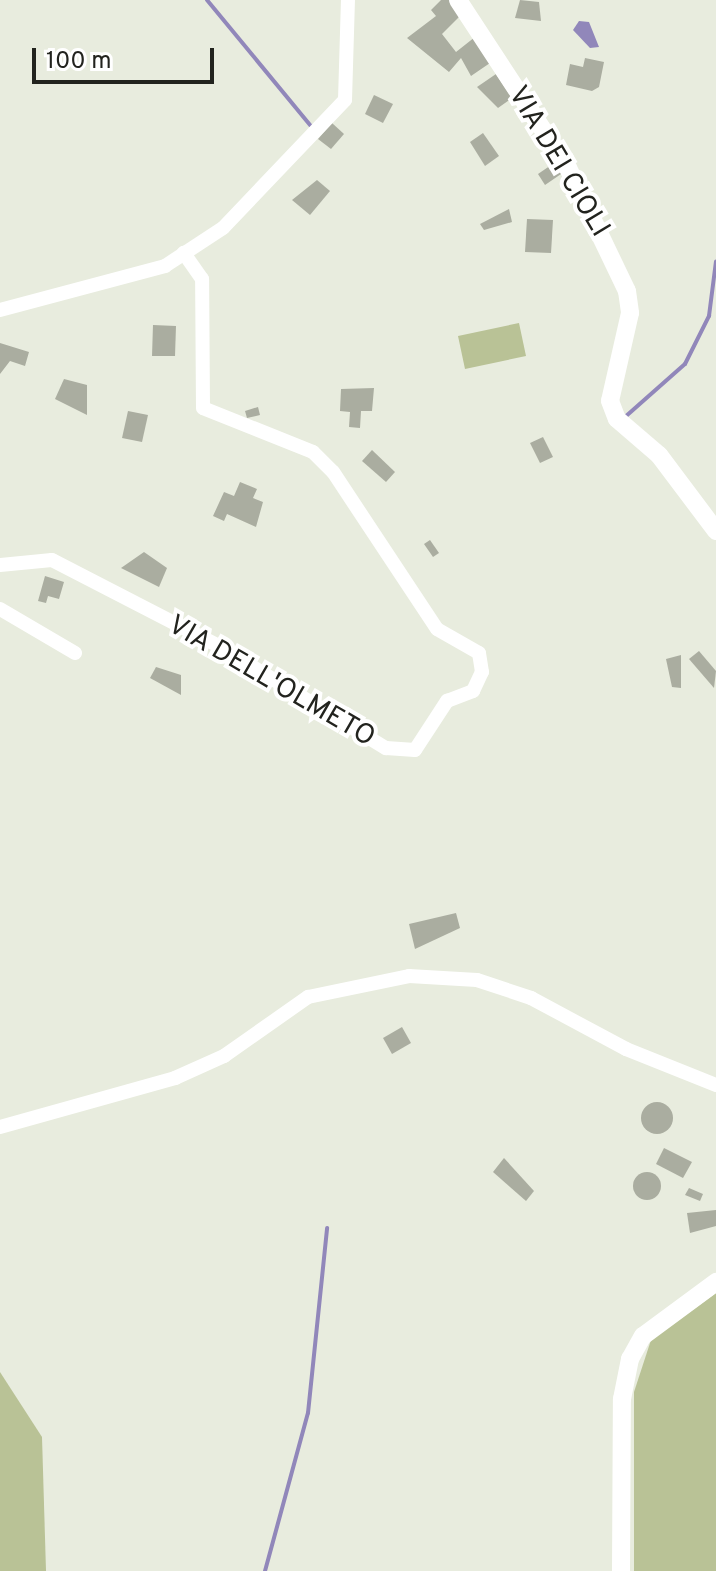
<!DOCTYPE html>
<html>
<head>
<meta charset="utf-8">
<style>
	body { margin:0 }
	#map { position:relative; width:716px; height:1571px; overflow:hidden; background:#e8ecde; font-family:Overpass,sans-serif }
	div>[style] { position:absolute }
	.green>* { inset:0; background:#b9c296 }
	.water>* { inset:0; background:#9187ba }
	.stream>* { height:4px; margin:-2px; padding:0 2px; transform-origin:2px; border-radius:2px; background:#9187ba }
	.building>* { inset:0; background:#aaada0 }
	.round { border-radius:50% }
	.minor>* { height:14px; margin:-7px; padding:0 7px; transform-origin:7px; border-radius:7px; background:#fff }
	.tertiary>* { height:18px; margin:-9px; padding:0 9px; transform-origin:9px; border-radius:9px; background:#fff }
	span { translate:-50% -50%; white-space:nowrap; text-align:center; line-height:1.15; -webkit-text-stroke:8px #fff; paint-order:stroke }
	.street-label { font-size:28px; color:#22231e }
	.scale { position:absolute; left:32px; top:48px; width:182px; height:36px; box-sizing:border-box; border:4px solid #22231e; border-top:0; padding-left:10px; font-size:24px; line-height:28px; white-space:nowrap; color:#22231e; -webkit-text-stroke:6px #fff; paint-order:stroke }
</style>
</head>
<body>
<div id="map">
	<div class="green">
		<i style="clip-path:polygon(519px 323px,526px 356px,465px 369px,458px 336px)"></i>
		<i style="clip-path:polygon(716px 1293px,716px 1571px,634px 1571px,634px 1392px,651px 1340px)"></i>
		<i style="clip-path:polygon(0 1372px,42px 1437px,46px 1571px,0 1571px)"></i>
	</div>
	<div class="water">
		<i style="clip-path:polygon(579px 21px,589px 22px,599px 47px,590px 48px,573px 30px)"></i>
	</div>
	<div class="stream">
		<i style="left:207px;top:0;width:162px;rotate:50.5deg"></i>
		<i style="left:625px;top:417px;width:80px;rotate:-41.5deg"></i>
		<i style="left:685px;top:364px;width:54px;rotate:-63.4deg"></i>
		<i style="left:709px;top:316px;width:55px;rotate:-82.7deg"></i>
		<i style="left:265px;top:1571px;width:164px;rotate:-74.8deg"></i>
		<i style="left:308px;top:1413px;width:186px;rotate:-84.1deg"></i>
	</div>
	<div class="building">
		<i style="clip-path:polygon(441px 0,450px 0,460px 16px,442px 34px,456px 52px,475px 37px,490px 63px,471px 76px,461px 58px,449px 72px,407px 38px,436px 16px,431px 10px)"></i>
		<i style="clip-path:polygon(520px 0,539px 2px,541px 21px,515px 18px)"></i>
		<i style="clip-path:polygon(585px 58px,604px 62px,599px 87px,592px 91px,566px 85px,570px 64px,583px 67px)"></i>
		<i style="clip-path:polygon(496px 74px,512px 98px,498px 108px,477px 87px)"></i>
		<i style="clip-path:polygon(374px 95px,393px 104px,383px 123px,365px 114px)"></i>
		<i style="clip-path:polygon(332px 123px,344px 134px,331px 149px,318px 139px)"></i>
		<i style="clip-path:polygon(483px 133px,499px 156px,485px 166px,470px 142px)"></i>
		<i style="clip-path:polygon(557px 161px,564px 172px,545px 185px,538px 174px)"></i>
		<i style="clip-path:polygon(317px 180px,330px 191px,310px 215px,292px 200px)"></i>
		<i style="clip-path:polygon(509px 209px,512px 222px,484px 230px,480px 224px)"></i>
		<i style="clip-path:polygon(527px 219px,553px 220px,551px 253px,525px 252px)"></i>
		<i style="clip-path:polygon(153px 325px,176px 326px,175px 356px,152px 356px)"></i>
		<i style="clip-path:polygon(0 343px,29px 352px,25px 366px,10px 361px,0 374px)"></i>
		<i style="clip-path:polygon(64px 379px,87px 385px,87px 415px,55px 399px)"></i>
		<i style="clip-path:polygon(374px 388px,372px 411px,361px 411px,360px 428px,349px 427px,350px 412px,340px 411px,341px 389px)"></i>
		<i style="clip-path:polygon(258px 407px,260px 415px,247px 418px,245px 411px)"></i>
		<i style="clip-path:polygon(128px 411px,148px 415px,142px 442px,122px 438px)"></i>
		<i style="clip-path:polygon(543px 437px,553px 457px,540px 463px,530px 443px)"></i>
		<i style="clip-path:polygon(372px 450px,395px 472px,386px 482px,362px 461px)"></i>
		<i style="clip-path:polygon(240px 482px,257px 489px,253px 498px,263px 502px,256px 527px,227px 514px,224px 521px,213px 516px,224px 492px,234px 496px)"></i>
		<i style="clip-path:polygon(430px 540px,439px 553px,433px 557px,424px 544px)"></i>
		<i style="clip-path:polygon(144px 552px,167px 568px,159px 587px,121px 568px)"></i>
		<i style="clip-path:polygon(45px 576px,64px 582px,59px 599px,48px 596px,46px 603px,38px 601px)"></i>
		<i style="clip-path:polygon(699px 651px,716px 671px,714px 688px,689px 659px)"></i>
		<i style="clip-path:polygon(681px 655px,681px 688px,672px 687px,666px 659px)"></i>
		<i style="clip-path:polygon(156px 667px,181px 675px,181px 695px,150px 678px)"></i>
		<i style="clip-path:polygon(456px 913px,460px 928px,415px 949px,409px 924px)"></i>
		<i style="clip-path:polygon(402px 1027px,411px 1043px,392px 1054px,383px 1038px)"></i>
		<i class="round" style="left:641px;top:1102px;width:32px;height:32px"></i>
		<i style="clip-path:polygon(664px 1148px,692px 1162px,683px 1178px,656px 1164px)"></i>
		<i style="clip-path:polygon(504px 1158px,534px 1191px,526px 1201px,493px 1172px)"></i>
		<i class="round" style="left:633px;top:1172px;width:28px;height:28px"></i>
		<i style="clip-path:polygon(689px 1188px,703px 1194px,700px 1201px,685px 1195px)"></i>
		<i style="clip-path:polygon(716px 1210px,716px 1226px,690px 1233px,687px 1213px)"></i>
	</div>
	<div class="minor">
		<i style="left:0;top:310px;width:171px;rotate:-14.9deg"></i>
		<i style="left:165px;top:266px;width:69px;rotate:-33.2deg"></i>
		<i style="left:223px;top:228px;width:177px;rotate:-46.4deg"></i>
		<i style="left:345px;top:100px;width:100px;rotate:-88.3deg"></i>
		<i style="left:0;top:565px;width:52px;rotate:-5.5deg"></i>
		<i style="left:52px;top:560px;width:186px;rotate:27.3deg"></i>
		<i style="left:217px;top:645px;width:198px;rotate:31.4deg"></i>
		<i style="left:386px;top:748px;width:29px;rotate:4deg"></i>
		<i style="left:415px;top:750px;width:59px;rotate:-56.9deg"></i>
		<i style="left:447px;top:701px;width:28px;rotate:-21deg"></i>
		<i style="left:473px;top:691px;width:21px;rotate:-65deg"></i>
		<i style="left:482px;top:672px;width:19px;rotate:-99deg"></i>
		<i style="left:479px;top:653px;width:48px;rotate:-150.3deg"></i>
		<i style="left:437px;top:629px;width:188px;rotate:-123.5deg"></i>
		<i style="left:333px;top:472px;width:28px;rotate:-135deg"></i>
		<i style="left:313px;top:452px;width:118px;rotate:-158.2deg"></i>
		<i style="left:203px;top:408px;width:129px;rotate:-90.4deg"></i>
		<i style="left:202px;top:279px;width:32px;rotate:-125deg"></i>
		<i style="left:0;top:609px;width:87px;rotate:30.4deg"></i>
		<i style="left:0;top:1127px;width:182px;rotate:-15.6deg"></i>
		<i style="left:175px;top:1078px;width:54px;rotate:-24.2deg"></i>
		<i style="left:224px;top:1056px;width:103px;rotate:-35.1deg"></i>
		<i style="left:308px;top:997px;width:103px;rotate:-11.7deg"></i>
		<i style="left:409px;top:976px;width:68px;rotate:3.4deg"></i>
		<i style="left:477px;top:980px;width:57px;rotate:18.4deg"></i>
		<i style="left:531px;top:998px;width:108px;rotate:28.2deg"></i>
		<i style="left:626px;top:1049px;width:97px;rotate:21.8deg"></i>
	</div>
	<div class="tertiary">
		<i style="left:458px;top:0;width:201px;rotate:56.8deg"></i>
		<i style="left:568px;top:168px;width:136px;rotate:64.4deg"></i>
		<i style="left:627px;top:291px;width:22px;rotate:82deg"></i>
		<i style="left:630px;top:313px;width:90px;rotate:102.8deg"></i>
		<i style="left:610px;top:401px;width:19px;rotate:69deg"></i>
		<i style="left:617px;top:419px;width:55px;rotate:40.6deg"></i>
		<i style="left:659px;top:455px;width:95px;rotate:53.1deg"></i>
		<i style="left:621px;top:1571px;width:172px;rotate:-89.7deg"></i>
		<i style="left:622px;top:1399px;width:41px;rotate:-78.7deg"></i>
		<i style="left:630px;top:1359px;width:26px;rotate:-61deg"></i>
		<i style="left:643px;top:1336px;width:91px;rotate:-36.5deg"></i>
	</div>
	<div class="street-label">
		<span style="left:558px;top:162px;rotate:59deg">VIA DEI CIOLI</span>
		<span style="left:271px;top:682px;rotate:30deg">VIA DELL'OLMETO</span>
	</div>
	<div class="scale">100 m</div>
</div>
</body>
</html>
